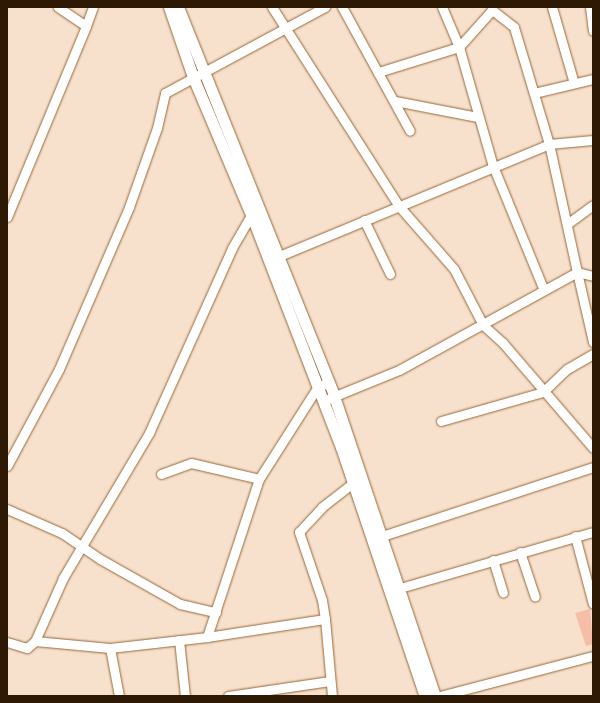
<!DOCTYPE html>
<html>
<head>
<meta charset="utf-8">
<style>
	body { margin:0 }
	#map { position:relative; width:600px; height:703px; overflow:hidden; background:#f7e1cd; font-family:Commissioner,sans-serif }
	div>[style] { position:absolute }
	.building>* { inset:0; background:#f6bea6 }
	.roads { filter:drop-shadow(0 0 1px #986735) drop-shadow(0 0 1px #986735) }
	.minor>* { height:9px; margin:-4.5px; padding:0 4.5px; transform-origin:4.5px; border-radius:4.5px; background:#fff }
	.major>* { height:11px; margin:-5.5px; padding:0 5.5px; transform-origin:5.5px; border-radius:5.5px; background:#fff }
	span { translate:-50% -50%; white-space:nowrap; text-align:center; line-height:1.15; -webkit-text-stroke:3px #f7e1cd; paint-order:stroke }
	.frame { position:absolute; inset:0; border:8px solid #2d1904; pointer-events:none }
</style>
</head>
<body>
<div id="map">
	<div class="building">
		<i style="clip-path:polygon(590px 609px,593px 644px,586px 646px,575px 613px)"></i>
	</div>
	<div class="roads">
		<div class="minor">
			<i style="left:272px;top:7px;width:235px;rotate:57.5deg"></i>
			<i style="left:398px;top:205px;width:85px;rotate:48.8deg"></i>
			<i style="left:454px;top:269px;width:63px;rotate:62.6deg"></i>
			<i style="left:483px;top:325px;width:27px;rotate:42deg"></i>
			<i style="left:503px;top:343px;width:138px;rotate:49.4deg"></i>
			<i style="left:342px;top:7px;width:141px;rotate:61.3deg"></i>
			<i style="left:442px;top:7px;width:43px;rotate:67deg"></i>
			<i style="left:459px;top:47px;width:124px;rotate:74.1deg"></i>
			<i style="left:493px;top:166px;width:132px;rotate:67.7deg"></i>
			<i style="left:552px;top:7px;width:79px;rotate:73.9deg"></i>
			<i style="left:590px;top:7px;width:24px;rotate:83deg"></i>
			<i style="left:86px;top:26px;width:20px;rotate:-70deg"></i>
			<i style="left:534px;top:93px;width:61px;rotate:-13.3deg"></i>
			<i style="left:395px;top:101px;width:84px;rotate:11deg"></i>
			<i style="left:7px;top:217px;width:207px;rotate:-67.5deg"></i>
			<i style="left:86px;top:26px;width:34px;rotate:-146deg"></i>
			<i style="left:364px;top:220px;width:60px;rotate:64.3deg"></i>
			<i style="left:567px;top:224px;width:32px;rotate:-36deg"></i>
			<i style="left:272px;top:259px;width:300px;rotate:-22.5deg"></i>
			<i style="left:549px;top:144px;width:44px;rotate:-5.2deg"></i>
			<i style="left:593px;top:276px;width:16px;rotate:-166deg"></i>
			<i style="left:577px;top:272px;width:72px;rotate:77.1deg"></i>
			<i style="left:328px;top:399px;width:77px;rotate:-22.2deg"></i>
			<i style="left:399px;top:370px;width:203px;rotate:-28.8deg"></i>
			<i style="left:577px;top:272px;width:131px;rotate:-102.3deg"></i>
			<i style="left:549px;top:144px;width:122px;rotate:-106.7deg"></i>
			<i style="left:514px;top:27px;width:28px;rotate:-142deg"></i>
			<i style="left:492px;top:10px;width:50px;rotate:131.7deg"></i>
			<i style="left:459px;top:47px;width:85px;rotate:162.8deg"></i>
			<i style="left:441px;top:421px;width:106px;rotate:-15.9deg"></i>
			<i style="left:543px;top:392px;width:33px;rotate:-44deg"></i>
			<i style="left:567px;top:369px;width:30px;rotate:-30deg"></i>
			<i style="left:7px;top:466px;width:110px;rotate:-61.8deg"></i>
			<i style="left:59px;top:369px;width:176px;rotate:-66.6deg"></i>
			<i style="left:129px;top:207px;width:84px;rotate:-70.5deg"></i>
			<i style="left:157px;top:128px;width:36px;rotate:-77deg"></i>
			<i style="left:165px;top:93px;width:182px;rotate:-28.3deg"></i>
			<i style="left:161px;top:474px;width:32px;rotate:-20deg"></i>
			<i style="left:191px;top:463px;width:70px;rotate:13.2deg"></i>
			<i style="left:7px;top:509px;width:60px;rotate:23.6deg"></i>
			<i style="left:62px;top:533px;width:46px;rotate:34.4deg"></i>
			<i style="left:100px;top:559px;width:92px;rotate:29.4deg"></i>
			<i style="left:180px;top:604px;width:37px;rotate:13deg"></i>
			<i style="left:575px;top:536px;width:70px;rotate:75.2deg"></i>
			<i style="left:376px;top:538px;width:228px;rotate:-18.1deg"></i>
			<i style="left:520px;top:552px;width:47px;rotate:71.6deg"></i>
			<i style="left:493px;top:560px;width:34px;rotate:73deg"></i>
			<i style="left:393px;top:590px;width:208px;rotate:-16.2deg"></i>
			<i style="left:325px;top:619px;width:77px;rotate:84.8deg"></i>
			<i style="left:207px;top:637px;width:119px;rotate:-8.7deg"></i>
			<i style="left:325px;top:619px;width:19px;rotate:-99deg"></i>
			<i style="left:322px;top:600px;width:72px;rotate:-108.7deg"></i>
			<i style="left:299px;top:532px;width:34px;rotate:-47deg"></i>
			<i style="left:322px;top:507px;width:46px;rotate:-37.9deg"></i>
			<i style="left:179px;top:640px;width:56px;rotate:83.9deg"></i>
			<i style="left:35px;top:641px;width:75px;rotate:5.3deg"></i>
			<i style="left:110px;top:648px;width:98px;rotate:-6.5deg"></i>
			<i style="left:207px;top:637px;width:166px;rotate:-71.8deg"></i>
			<i style="left:259px;top:479px;width:108px;rotate:-57.5deg"></i>
			<i style="left:317px;top:388px;width:13px;rotate:-29deg"></i>
			<i style="left:7px;top:642px;width:21px;rotate:17deg"></i>
			<i style="left:27px;top:648px;width:11px;rotate:-41deg"></i>
			<i style="left:35px;top:641px;width:69px;rotate:-66deg"></i>
			<i style="left:63px;top:578px;width:169px;rotate:-59.3deg"></i>
			<i style="left:149px;top:433px;width:203px;rotate:-65.8deg"></i>
			<i style="left:232px;top:248px;width:44px;rotate:-59.9deg"></i>
			<i style="left:110px;top:648px;width:49px;rotate:79.4deg"></i>
			<i style="left:228px;top:696px;width:103px;rotate:-8.4deg"></i>
			<i style="left:440px;top:696px;width:158px;rotate:-14.7deg"></i>
		</div>
		<div class="major">
			<i style="left:169px;top:7px;width:74px;rotate:71.1deg"></i>
			<i style="left:193px;top:77px;width:149px;rotate:67.1deg"></i>
			<i style="left:251px;top:214px;width:250px;rotate:68.9deg"></i>
			<i style="left:341px;top:447px;width:263px;rotate:71.4deg"></i>
			<i style="left:178px;top:7px;width:419px;rotate:68.1deg"></i>
			<i style="left:334px;top:396px;width:317px;rotate:71.4deg"></i>
		</div>
	</div>
	<div class="frame"></div>
</div>
</body>
</html>
